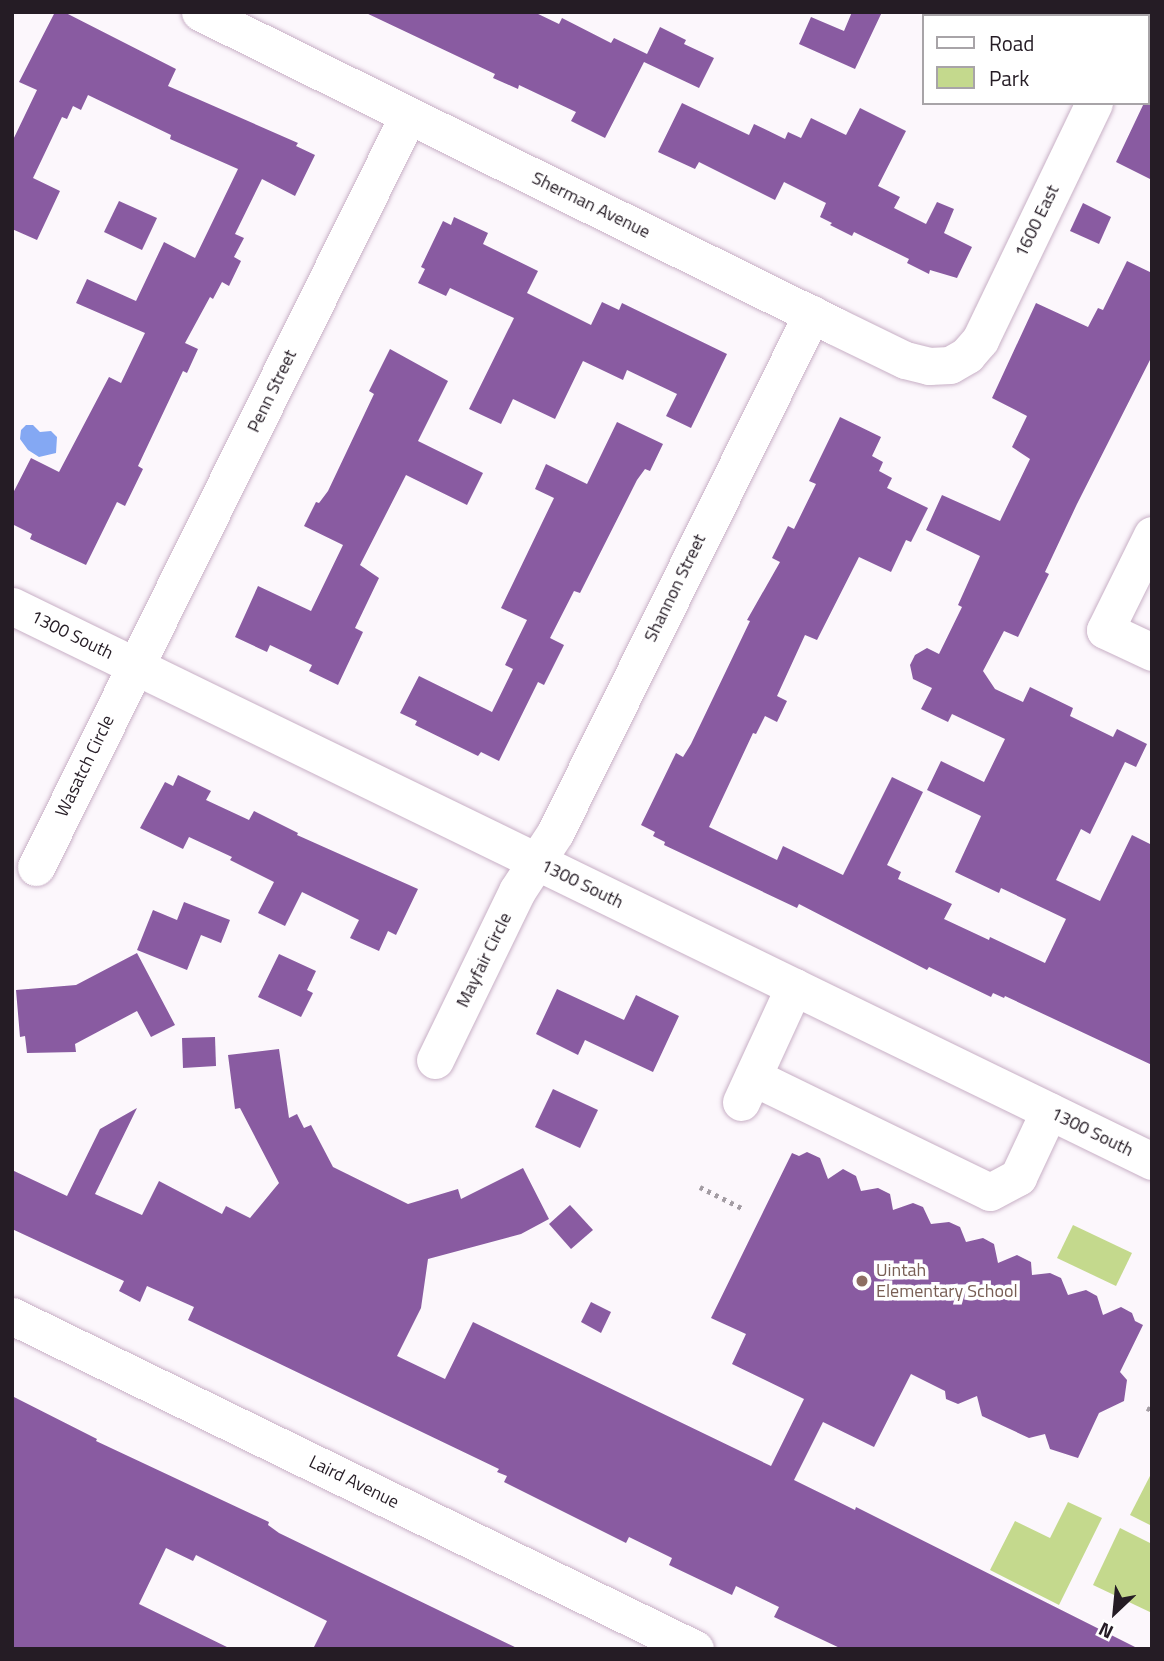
<!DOCTYPE html>
<html>
<head>
<meta charset="utf-8">
<style>
	body { margin:0 }
	#map { position:relative; width:1164px; height:1661px; overflow:hidden; background:#fcf7fc; font-family:"Titillium Web",sans-serif }
	div>[style] { position:absolute }
	.green>* { inset:0; background:#c4d98d }
	.water>* { inset:0; background:#84a8f3 }
	.building>* { inset:0; background:#895ba1 }
	.path>* { height:4.5px; margin-top:-2.25px; transform-origin:0; background:repeating-linear-gradient(90deg,#a39ca3 0 3.5px,transparent 0 8.5px) }
	.roads { filter:drop-shadow(0 0 2px #c8b0c6) drop-shadow(0 0 2px #c8b0c6) }
	.minor>* { height:37px; margin:-18.5px; padding:0 18.5px; transform-origin:18.5px; border-radius:18.5px; background:#fff }
	.dots>* { width:19px; height:19px; translate:-50% -50%; box-sizing:border-box; border:4px solid #fff; border-radius:50% }
	span { translate:-50% -50%; white-space:nowrap; text-align:center; line-height:1.15; -webkit-text-stroke:7px #fff; paint-order:stroke }
	.street-label { font-size:18px; color:#251c25 }
	.education-label { font-size:18px; color:#785e54 }
	.left { translate:0 -50%; text-align:left }
	.frame { position:absolute; inset:0; border:14px solid #251c25; pointer-events:none }
	.legend { position:absolute; left:922px; top:14px; width:228px; height:91px; box-sizing:border-box; background:#fff; border:2px solid #a8a4a8; margin:0; padding:9px 12px; list-style:none; font-size:21px; color:#251c25 }
	.legend li { display:flex; align-items:center; gap:14px; height:35px }
	.legend b { width:35px; border:2px solid #a8a4a8 }
	.north { position:absolute; left:1080px; top:1577px; width:70px; height:70px; -webkit-text-stroke:5px #fff; paint-order:stroke; rotate:206deg; font-size:19px; font-weight:700; line-height:28px; text-align:center; color:#251c25 }
	.north::after { content:''; display:block; margin:auto; width:24px; height:32px; background:#251c25; clip-path:polygon(50% 0,100% 100%,50% 72%,0 100%) }
</style>
</head>
<body>
<div id="map">
	<div class="green">
		<i style="clip-path:polygon(1073px 1225px,1132px 1253px,1116px 1286px,1057px 1258px)"></i>
		<i style="clip-path:polygon(1152px 1472px,1152px 1526px,1130px 1515px)"></i>
		<i style="clip-path:polygon(1068px 1502px,1102px 1518px,1059px 1605px,990px 1570px,1015px 1521px,1050px 1538px)"></i>
		<i style="clip-path:polygon(1120px 1528px,1152px 1544px,1152px 1613px,1093px 1585px)"></i>
	</div>
	<div class="water">
		<i style="clip-path:polygon(26px 425px,33px 425px,40px 432px,51px 431px,57px 437px,56px 453px,39px 457px,28px 450px,20px 439px,21px 430px)"></i>
	</div>
	<div class="building">
		<i style="clip-path:polygon(55px 12px,64px 12px,176px 69px,168px 86px,298px 143px,296px 146px,315px 155px,295px 196px,262px 179px,235px 234px,244px 238px,234px 257px,241px 261px,229px 286px,222px 282px,213px 299px,210px 297px,185px 343px,198px 349px,187px 373px,183px 371px,138px 466px,143px 469px,125px 506px,117px 502px,86px 565px,30px 539px,32px 534px,12px 524px,12px 495px,31px 458px,59px 472px,109px 377px,121px 383px,145px 333px,76px 303px,87px 279px,136px 301px,164px 242px,195px 258px,238px 169px,170px 139px,171px 135px,88px 95px,81px 110px,73px 106px,67px 119px,62px 117px,33px 178px,60px 191px,37px 240px,12px 229px,12px 142px,37px 90px,19px 82px)"></i>
		<i style="clip-path:polygon(364px 12px,534px 12px,559px 24px,562px 18px,611px 43px,614px 38px,647px 54px,660px 27px,686px 40px,684px 44px,714px 58px,699px 88px,644px 62px,605px 138px,571px 121px,576px 112px,519px 85px,518px 89px,493px 78px,495px 74px)"></i>
		<i style="clip-path:polygon(852px 12px,882px 12px,855px 69px,799px 44px,811px 17px,844px 31px)"></i>
		<i style="clip-path:polygon(1152px 87px,1152px 180px,1116px 162px,1144px 103px,1148px 103px)"></i>
		<i style="clip-path:polygon(682px 103px,749px 135px,754px 124px,785px 139px,788px 132px,801px 138px,811px 118px,846px 135px,860px 108px,906px 131px,878px 186px,900px 197px,894px 208px,926px 224px,937px 202px,954px 209px,944px 233px,972px 247px,957px 278px,930px 270px,929px 274px,907px 263px,909px 259px,854px 232px,852px 236px,830px 225px,832px 223px,820px 217px,826px 203px,784px 182px,775px 200px,699px 162px,695px 169px,658px 152px)"></i>
		<i style="clip-path:polygon(119px 201px,157px 218px,142px 250px,104px 232px)"></i>
		<i style="clip-path:polygon(1083px 203px,1111px 217px,1099px 244px,1070px 231px)"></i>
		<i style="clip-path:polygon(454px 217px,488px 233px,483px 244px,538px 271px,527px 293px,591px 325px,602px 302px,619px 310px,622px 303px,727px 354px,691px 428px,666px 416px,677px 394px,627px 370px,623px 380px,583px 361px,555px 419px,513px 399px,501px 424px,469px 409px,514px 318px,450px 288px,446px 296px,418px 283px,425px 269px,421px 267px,443px 221px,451px 225px)"></i>
		<i style="clip-path:polygon(1127px 261px,1152px 273px,1152px 356px,1077px 504px,1045px 572px,1049px 574px,1018px 637px,1004px 631px,983px 671px,995px 689px,1023px 702px,1030px 687px,1073px 708px,1070px 716px,1113px 737px,1117px 729px,1147px 744px,1136px 767px,1125px 762px,1090px 834px,1081px 829px,1056px 880px,1100px 901px,1132px 835px,1152px 845px,1152px 1065px,1005px 996px,1004px 998px,993px 993px,991px 997px,929px 967px,927px 970px,799px 904px,797px 908px,664px 845px,665px 842px,653px 836px,655px 832px,641px 825px,676px 753px,683px 757px,691px 744px,750px 621px,747px 620px,780px 562px,772px 558px,788px 526px,794px 529px,816px 484px,809px 481px,840px 417px,881px 437px,872px 456px,883px 462px,879px 471px,892px 478px,887px 488px,928px 508px,911px 542px,906px 540px,891px 572px,859px 557px,817px 640px,805px 635px,777px 696px,787px 701px,777px 722px,765px 716px,756px 734px,753px 733px,709px 827px,777px 860px,783px 846px,843px 875px,892px 777px,923px 792px,887px 865px,901px 872px,898px 879px,952px 904px,944px 919px,989px 940px,990px 937px,1045px 963px,1066px 919px,1001px 888px,999px 893px,955px 872px,981px 816px,927px 790px,941px 761px,984px 782px,1005px 739px,952px 714px,948px 722px,921px 709px,932px 688px,913px 679px,910px 665px,915px 655px,927px 648px,939px 654px,962px 607px,958px 605px,980px 556px,926px 530px,942px 495px,1000px 521px,1030px 459px,1012px 447px,1027px 416px,992px 398px,1036px 303px,1088px 327px,1098px 308px,1103px 310px)"></i>
		<i style="clip-path:polygon(390px 349px,448px 381px,418px 441px,483px 473px,467px 505px,406px 475px,360px 565px,379px 578px,355px 628px,363px 632px,338px 685px,309px 671px,312px 665px,270px 645px,267px 652px,235px 637px,258px 586px,311px 611px,343px 545px,304px 526px,316px 502px,319px 503px,328px 491px,374px 394px,369px 391px)"></i>
		<i style="clip-path:polygon(617px 422px,663px 444px,650px 471px,645px 469px,637px 480px,580px 593px,574px 591px,550px 638px,564px 645px,544px 685px,538px 682px,499px 761px,481px 752px,478px 756px,415px 725px,417px 721px,400px 713px,419px 676px,492px 712px,513px 669px,505px 665px,527px 620px,501px 608px,554px 498px,535px 489px,546px 464px,587px 484px)"></i>
		<i style="clip-path:polygon(178px 775px,211px 791px,206px 800px,249px 820px,254px 811px,298px 833px,297px 835px,418px 889px,396px 935px,388px 931px,379px 951px,350px 938px,359px 920px,302px 892px,285px 926px,258px 913px,274px 882px,230px 860px,232px 857px,189px 837px,183px 849px,140px 828px,165px 782px,173px 786px)"></i>
		<i style="clip-path:polygon(184px 902px,230px 920px,221px 943px,201px 935px,187px 970px,137px 950px,153px 910px,177px 920px)"></i>
		<i style="clip-path:polygon(137px 953px,175px 1025px,151px 1037px,137px 1011px,75px 1044px,76px 1052px,27px 1053px,25px 1036px,20px 1037px,16px 990px,76px 985px)"></i>
		<i style="clip-path:polygon(279px 954px,316px 971px,307px 990px,313px 993px,301px 1017px,258px 997px)"></i>
		<i style="clip-path:polygon(557px 989px,624px 1020px,636px 995px,679px 1016px,653px 1072px,585px 1040px,578px 1055px,536px 1034px)"></i>
		<i style="clip-path:polygon(215px 1037px,216px 1066px,183px 1068px,182px 1038px)"></i>
		<i style="clip-path:polygon(279px 1049px,289px 1118px,297px 1114px,304px 1128px,311px 1125px,333px 1167px,408px 1204px,458px 1189px,461px 1199px,523px 1168px,549px 1219px,521px 1234px,428px 1259px,421px 1308px,397px 1356px,445px 1379px,473px 1322px,771px 1466px,804px 1399px,732px 1364px,746px 1334px,711px 1318px,792px 1153px,799px 1156px,807px 1152px,820px 1158px,828px 1179px,843px 1169px,856px 1176px,861px 1191px,878px 1188px,890px 1194px,893px 1210px,913px 1203px,923px 1207px,931px 1224px,949px 1222px,960px 1227px,966px 1242px,983px 1238px,994px 1244px,998px 1263px,1017px 1255px,1031px 1262px,1032px 1275px,1050px 1273px,1061px 1278px,1068px 1295px,1086px 1290px,1097px 1296px,1103px 1315px,1121px 1307px,1132px 1313px,1135px 1321px,1143px 1325px,1120px 1372px,1127px 1380px,1124px 1401px,1099px 1413px,1078px 1458px,1050px 1449px,1045px 1434px,1029px 1438px,982px 1416px,977px 1396px,958px 1404px,946px 1399px,945px 1391px,911px 1374px,874px 1447px,823px 1422px,794px 1480px,855px 1510px,856px 1507px,1139px 1649px,842px 1649px,774px 1617px,779px 1607px,736px 1586px,732px 1595px,669px 1565px,672px 1558px,629px 1537px,626px 1543px,504px 1482px,507px 1476px,497px 1472px,499px 1469px,188px 1320px,194px 1307px,147px 1286px,140px 1302px,119px 1291px,124px 1281px,12px 1229px,12px 1170px,67px 1196px,100px 1129px,137px 1108px,95px 1194px,142px 1215px,159px 1181px,222px 1214px,226px 1206px,250px 1218px,279px 1183px,240px 1108px,235px 1109px,228px 1055px)"></i>
		<i style="clip-path:polygon(553px 1089px,598px 1110px,580px 1148px,535px 1127px)"></i>
		<i style="clip-path:polygon(570px 1205px,593px 1230px,571px 1249px,549px 1224px)"></i>
		<i style="clip-path:polygon(591px 1302px,611px 1312px,601px 1333px,581px 1322px)"></i>
		<i style="clip-path:polygon(12px 1396px,97px 1439px,96px 1441px,269px 1522px,268px 1525px,279px 1533px,519px 1649px,313px 1649px,327px 1621px,196px 1555px,193px 1561px,166px 1548px,139px 1604px,231px 1649px,12px 1649px)"></i>
	</div>
	<div class="path">
		<i style="left:700px;top:1187px;width:49px;rotate:26.6deg"></i>
		<i style="left:1147px;top:1408px;width:5px;rotate:22deg"></i>
	</div>
	<div class="roads">
		<div class="minor">
			<i style="left:200px;top:12px;width:708px;rotate:26.31deg"></i>
			<i style="left:835px;top:326px;width:78px;rotate:25.9deg"></i>
			<i style="left:905px;top:360px;width:25px;rotate:14deg"></i>
			<i style="left:929px;top:366px;width:21px;rotate:-3deg"></i>
			<i style="left:950px;top:365px;width:20px;rotate:-30deg"></i>
			<i style="left:967px;top:355px;width:20px;rotate:-49deg"></i>
			<i style="left:980px;top:340px;width:263px;rotate:-64.3deg"></i>
			<i style="left:1136px;top:16px;width:4px;rotate:-63deg"></i>
			<i style="left:1152px;top:535px;width:106px;rotate:116.3deg"></i>
			<i style="left:1105px;top:630px;width:52px;rotate:25.1deg"></i>
			<i style="left:12px;top:606px;width:1268px;rotate:25.96deg"></i>
			<i style="left:36px;top:867px;width:838px;rotate:-63.65deg"></i>
			<i style="left:435px;top:1060px;width:188px;rotate:-64.1deg"></i>
			<i style="left:517px;top:891px;width:69px;rotate:-56.8deg"></i>
			<i style="left:555px;top:833px;width:579px;rotate:-63.66deg"></i>
			<i style="left:753px;top:1077px;width:263px;rotate:25.9deg"></i>
			<i style="left:990px;top:1192px;width:32px;rotate:-28deg"></i>
			<i style="left:1018px;top:1177px;width:73px;rotate:-64.8deg"></i>
			<i style="left:741px;top:1102px;width:127px;rotate:-65.3deg"></i>
			<i style="left:12px;top:1316px;width:760px;rotate:25.99deg"></i>
		</div>
	</div>
	<div class="dots">
		<i style="left:862px;top:1281px;background:#8d6e63"></i>
	</div>
	<div class="street-label">
		<span style="left:591px;top:205px;rotate:26deg">Sherman Avenue</span>
		<span style="left:1037px;top:221px;rotate:-64deg">1600 East</span>
		<span style="left:272px;top:391px;rotate:-64deg">Penn Street</span>
		<span style="left:675px;top:588px;rotate:-64deg">Shannon Street</span>
		<span style="left:72px;top:635px;rotate:26deg">1300 South</span>
		<span style="left:85px;top:766px;rotate:-64deg">Wasatch Circle</span>
		<span style="left:582px;top:884px;rotate:26deg">1300 South</span>
		<span style="left:484px;top:960px;rotate:-64deg">Mayfair Circle</span>
		<span style="left:1092px;top:1132px;rotate:26deg">1300 South</span>
		<span style="left:354px;top:1482px;rotate:26deg">Laird Avenue</span>
	</div>
	<div class="education-label">
		<span class="left" style="left:876px;top:1281px">Uintah<br>Elementary School</span>
	</div>
	<div class="frame"></div>
	<ul class="legend">
	<li><b style="height:9px;background:#fff"></b>Road</li>
	<li><b style="height:19px;background:#c4d98d"></b>Park</li>
	</ul>
	<div class="north">N</div>
</div>
</body>
</html>
